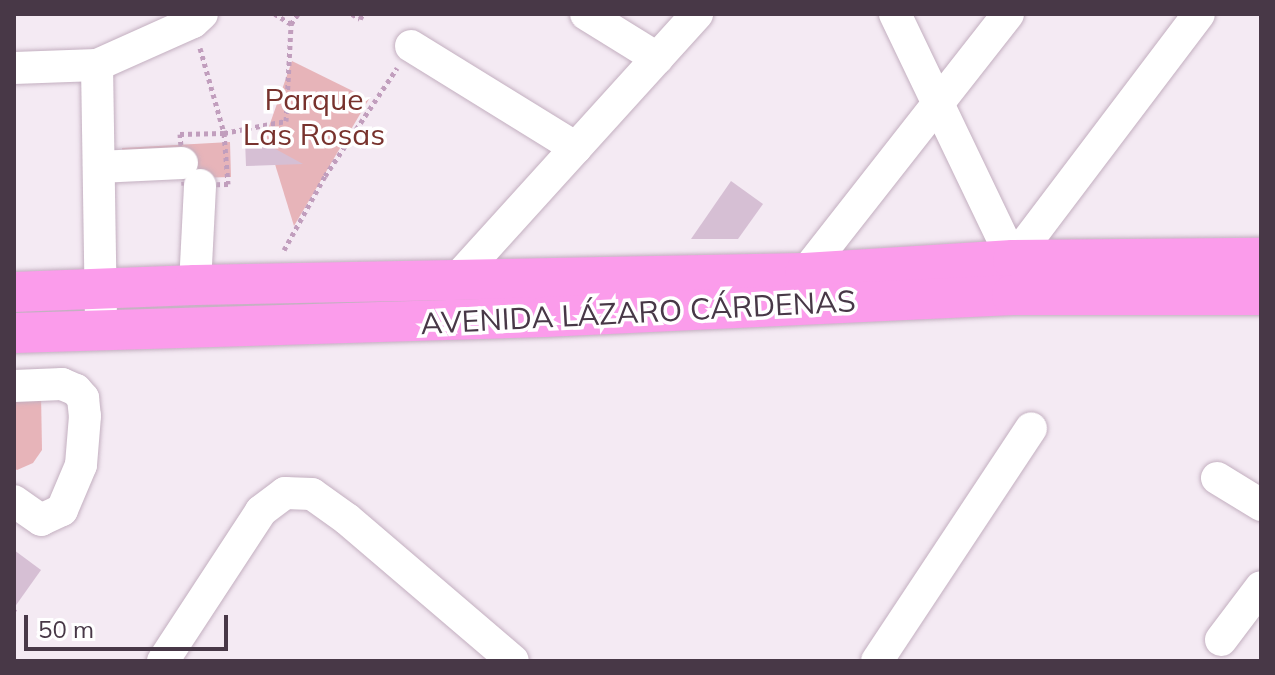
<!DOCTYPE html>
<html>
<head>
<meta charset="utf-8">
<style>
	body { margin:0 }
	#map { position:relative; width:1275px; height:675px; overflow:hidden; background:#f4eaf3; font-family:Mulish,sans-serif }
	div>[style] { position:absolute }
	.green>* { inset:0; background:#e7b4b9 }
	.building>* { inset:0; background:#d6bfd4 }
	.path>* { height:5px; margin-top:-2.5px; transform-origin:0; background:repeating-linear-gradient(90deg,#c19ebd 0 4px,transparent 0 8px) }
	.roads { filter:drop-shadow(0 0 2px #c3afc0) drop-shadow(0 0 2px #c3afc0) }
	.minor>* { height:32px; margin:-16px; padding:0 16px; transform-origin:16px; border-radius:16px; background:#fff }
	.major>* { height:40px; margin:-20px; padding:0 20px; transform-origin:20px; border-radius:20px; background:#fb9ceb }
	span { translate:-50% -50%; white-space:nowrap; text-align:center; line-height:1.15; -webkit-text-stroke:7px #fff; paint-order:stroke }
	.park-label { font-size:30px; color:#78322d }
	.street-label { font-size:30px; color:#483847 }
	.frame { position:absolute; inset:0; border:16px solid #483847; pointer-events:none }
	.scale { position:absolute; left:24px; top:615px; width:204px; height:36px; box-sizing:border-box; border:4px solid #483847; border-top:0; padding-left:10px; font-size:24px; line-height:28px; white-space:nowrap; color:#483847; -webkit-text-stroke:6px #fff; paint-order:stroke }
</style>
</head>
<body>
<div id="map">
	<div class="green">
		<i style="clip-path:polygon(292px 61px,369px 99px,294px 226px,266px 135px)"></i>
		<i style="clip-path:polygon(230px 142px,231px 177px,126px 180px,122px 148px)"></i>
		<i style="clip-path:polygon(14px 394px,41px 394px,42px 450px,33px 463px,17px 470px,14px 468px)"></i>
	</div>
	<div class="building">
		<i style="clip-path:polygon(267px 139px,270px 146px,303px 164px,246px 166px,245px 140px)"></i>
		<i style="clip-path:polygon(731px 181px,763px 204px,738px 239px,691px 239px)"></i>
		<i style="clip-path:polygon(14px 550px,41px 570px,14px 608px)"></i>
	</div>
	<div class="path">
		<i style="left:352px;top:14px;width:9px;rotate:32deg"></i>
		<i style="left:360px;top:19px;width:6px;rotate:-59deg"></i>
		<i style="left:291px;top:24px;width:12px;rotate:-55deg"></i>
		<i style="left:200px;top:48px;width:88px;rotate:74.2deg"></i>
		<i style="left:224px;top:133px;width:63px;rotate:-11deg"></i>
		<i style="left:286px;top:121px;width:97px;rotate:-87deg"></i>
		<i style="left:291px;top:24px;width:19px;rotate:-148deg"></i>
		<i style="left:224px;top:133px;width:51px;rotate:85.5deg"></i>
		<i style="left:228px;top:184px;width:44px;rotate:178.7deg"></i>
		<i style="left:184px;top:185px;width:51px;rotate:-94.5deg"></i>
		<i style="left:180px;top:134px;width:44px;rotate:-1.3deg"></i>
		<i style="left:284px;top:250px;width:85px;rotate:-61deg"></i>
		<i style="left:325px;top:176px;width:130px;rotate:-56.3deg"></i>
		<i style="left:14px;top:611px;width:2px;rotate:27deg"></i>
	</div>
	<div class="roads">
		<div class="minor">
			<i style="left:586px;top:14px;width:84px;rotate:31.8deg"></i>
			<i style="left:895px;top:14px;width:273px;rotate:64.4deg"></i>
			<i style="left:411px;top:46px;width:194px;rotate:31.7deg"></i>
			<i style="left:97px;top:65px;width:264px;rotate:89.1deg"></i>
			<i style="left:14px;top:68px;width:83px;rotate:-2.1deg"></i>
			<i style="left:97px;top:65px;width:105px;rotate:-24.1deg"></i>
			<i style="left:193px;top:22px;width:12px;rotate:-42deg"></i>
			<i style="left:99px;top:167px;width:83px;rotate:-2.8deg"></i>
			<i style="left:805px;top:273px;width:329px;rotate:-51.9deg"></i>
			<i style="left:1012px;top:277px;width:17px;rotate:-87deg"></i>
			<i style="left:1013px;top:260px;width:308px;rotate:-52.9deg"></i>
			<i style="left:456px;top:280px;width:359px;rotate:-47.8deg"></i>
			<i style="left:195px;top:285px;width:100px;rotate:-87.1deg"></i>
			<i style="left:14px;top:386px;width:48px;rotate:-2.4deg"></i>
			<i style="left:62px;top:384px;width:15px;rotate:23deg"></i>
			<i style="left:76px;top:390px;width:11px;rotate:49deg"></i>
			<i style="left:83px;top:398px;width:18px;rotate:84deg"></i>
			<i style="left:85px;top:416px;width:49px;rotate:94.7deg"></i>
			<i style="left:81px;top:465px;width:49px;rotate:112.9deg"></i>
			<i style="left:62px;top:510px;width:23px;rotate:155deg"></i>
			<i style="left:41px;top:520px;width:33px;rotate:-145deg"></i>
			<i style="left:1217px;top:478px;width:52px;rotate:31.5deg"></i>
			<i style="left:1221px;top:640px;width:66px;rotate:-53deg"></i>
			<i style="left:163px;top:661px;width:179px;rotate:-56.8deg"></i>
			<i style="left:261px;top:511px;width:30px;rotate:-37deg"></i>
			<i style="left:285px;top:493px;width:27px;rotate:2deg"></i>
			<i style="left:312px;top:494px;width:43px;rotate:35.5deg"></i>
			<i style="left:347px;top:519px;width:218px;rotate:40.5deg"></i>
			<i style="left:877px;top:661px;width:279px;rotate:-56.5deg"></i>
		</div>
		<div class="major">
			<i style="left:14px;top:292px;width:181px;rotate:-2.2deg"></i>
			<i style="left:195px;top:285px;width:610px;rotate:-1.13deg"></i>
			<i style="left:805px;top:273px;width:208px;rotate:-3.6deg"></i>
			<i style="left:1013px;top:260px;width:248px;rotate:-0.5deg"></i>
			<i style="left:14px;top:333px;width:530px;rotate:-1.73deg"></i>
			<i style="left:544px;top:317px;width:469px;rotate:-2.7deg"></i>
			<i style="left:1012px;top:295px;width:249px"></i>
		</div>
	</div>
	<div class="park-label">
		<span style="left:314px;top:116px">Parque<br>Las Rosas</span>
	</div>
	<div class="street-label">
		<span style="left:638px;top:312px;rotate:-3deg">AVENIDA LÁZARO CÁRDENAS</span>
	</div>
	<div class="frame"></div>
	<div class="scale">50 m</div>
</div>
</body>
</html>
